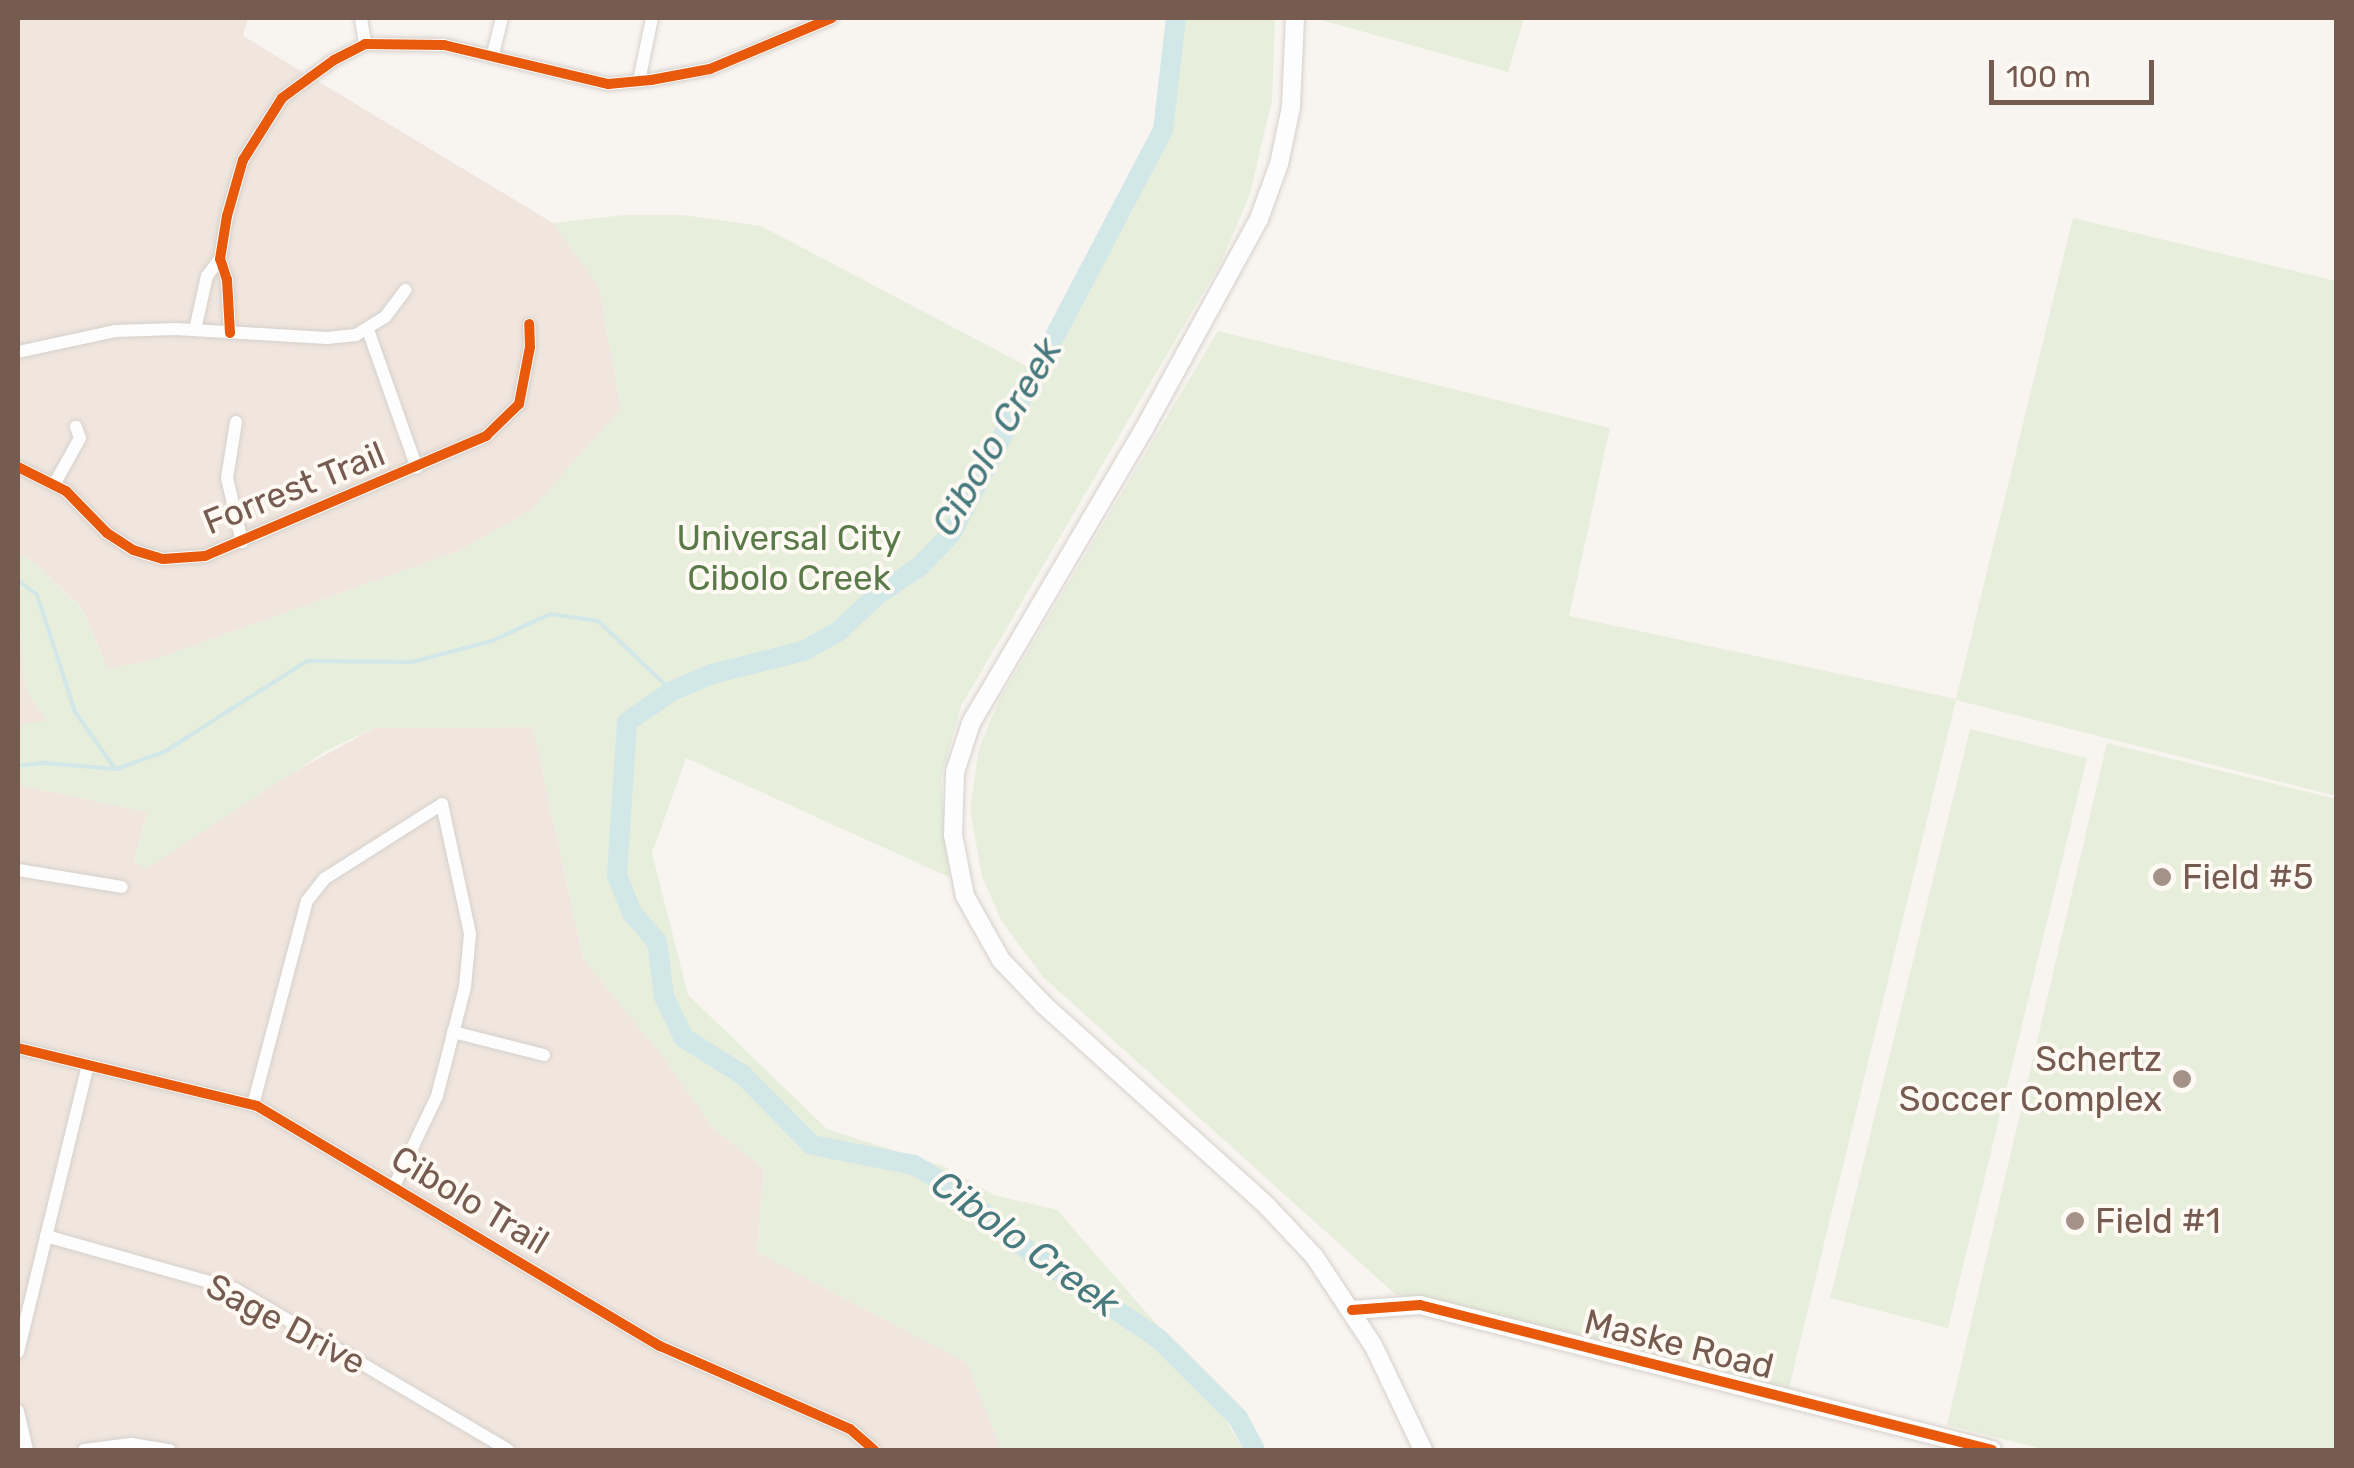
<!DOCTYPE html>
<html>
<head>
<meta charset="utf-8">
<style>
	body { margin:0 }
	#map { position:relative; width:2354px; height:1468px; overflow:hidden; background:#f8f4f0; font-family:Rubik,sans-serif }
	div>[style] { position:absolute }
	.residential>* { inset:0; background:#f0e6de }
	.green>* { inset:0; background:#e7eedc }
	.stream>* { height:4px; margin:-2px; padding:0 2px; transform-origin:2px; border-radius:2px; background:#d2e7e8 }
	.river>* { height:20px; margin:-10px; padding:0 10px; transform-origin:10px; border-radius:10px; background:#d2e7e8 }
	.roads { filter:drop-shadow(0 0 2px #d5d0cb) drop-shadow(0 0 2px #d5d0cb) }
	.street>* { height:12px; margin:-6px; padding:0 6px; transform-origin:6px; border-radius:6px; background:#fefdfd }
	.secondary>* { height:18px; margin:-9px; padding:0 9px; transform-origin:9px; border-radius:9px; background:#fefdfd }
	.cycleway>* { height:10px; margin:-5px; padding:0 5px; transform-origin:5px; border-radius:5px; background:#e8590c }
	.dots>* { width:28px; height:28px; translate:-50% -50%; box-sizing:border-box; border:5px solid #fef9f3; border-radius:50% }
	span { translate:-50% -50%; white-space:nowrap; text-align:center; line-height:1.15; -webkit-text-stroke:8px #fef9f3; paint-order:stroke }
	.street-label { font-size:35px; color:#765b50 }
	.park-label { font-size:35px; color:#5a7a49 }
	.poi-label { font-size:35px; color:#765b50 }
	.left { translate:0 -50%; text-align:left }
	.right { translate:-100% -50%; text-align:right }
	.water-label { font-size:38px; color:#477a7f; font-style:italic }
	.frame { position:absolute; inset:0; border:20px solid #765b50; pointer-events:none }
	.scale { position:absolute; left:1989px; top:60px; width:165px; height:45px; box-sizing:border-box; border:5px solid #765b50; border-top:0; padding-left:12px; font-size:30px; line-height:35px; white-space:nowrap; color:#765b50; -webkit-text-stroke:8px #fef9f3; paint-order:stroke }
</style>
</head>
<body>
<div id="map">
	<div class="residential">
		<i style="clip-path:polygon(18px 18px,248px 18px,243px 36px,553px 223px,599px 285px,621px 409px,531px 510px,459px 551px,156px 659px,108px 669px,81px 607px,35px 563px,18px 553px)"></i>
		<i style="clip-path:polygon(18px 615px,26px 690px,48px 722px,20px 724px,18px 734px)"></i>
		<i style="clip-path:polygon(533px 727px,583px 958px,668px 1063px,712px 1127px,764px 1169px,757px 1252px,967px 1363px,1002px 1450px,18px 1450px,18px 785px,148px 812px,134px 860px,374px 728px)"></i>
	</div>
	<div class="green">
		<i style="clip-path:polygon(1183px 18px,1275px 18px,1272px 100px,1250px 194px,1221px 262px,961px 706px,941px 780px,949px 877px,686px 758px,652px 853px,688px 995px,827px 1129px,943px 1166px,994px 1195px,1057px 1210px,1199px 1373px,1243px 1450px,1002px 1450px,967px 1363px,757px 1252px,764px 1169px,712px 1127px,668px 1063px,583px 958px,533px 727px,374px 728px,326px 751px,146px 869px,134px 861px,148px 812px,18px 785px,19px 724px,47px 721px,26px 690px,18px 615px,18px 553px,35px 563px,81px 608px,108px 669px,156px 659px,459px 551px,531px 510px,621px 409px,599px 286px,553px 223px,624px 215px,683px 215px,761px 226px,1036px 371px,1134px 208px,1174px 84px)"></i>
		<i style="clip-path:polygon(1314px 18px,1524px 18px,1508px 72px)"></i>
		<i style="clip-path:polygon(2073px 218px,2336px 281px,2336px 796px,1956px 700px,1788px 1392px,1395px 1294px,1043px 977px,1002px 922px,982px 876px,970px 810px,979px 748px,1000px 698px,1218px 331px,1610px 428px,1569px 616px,1956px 699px)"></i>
		<i style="clip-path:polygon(1970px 729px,2087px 758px,1948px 1328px,1830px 1298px)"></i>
		<i style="clip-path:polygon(2107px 743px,2336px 799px,2336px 1450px,2047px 1450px,1947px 1425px)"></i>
	</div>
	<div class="stream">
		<i style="left:18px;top:580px;width:24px;rotate:38deg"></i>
		<i style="left:37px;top:595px;width:123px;rotate:72deg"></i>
		<i style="left:75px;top:712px;width:67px;rotate:54.7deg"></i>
		<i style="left:18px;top:766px;width:26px;rotate:-7deg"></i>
		<i style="left:44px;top:763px;width:72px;rotate:4.8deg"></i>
		<i style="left:116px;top:769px;width:51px;rotate:-19.5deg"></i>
		<i style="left:164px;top:752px;width:169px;rotate:-32.5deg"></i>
		<i style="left:307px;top:661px;width:105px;rotate:0.5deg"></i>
		<i style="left:412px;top:662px;width:83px;rotate:-14.7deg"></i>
		<i style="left:492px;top:641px;width:64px;rotate:-25deg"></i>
		<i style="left:550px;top:614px;width:49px;rotate:8.3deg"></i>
		<i style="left:598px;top:621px;width:102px;rotate:43.4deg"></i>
	</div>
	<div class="river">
		<i style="left:1176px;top:18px;width:113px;rotate:96.6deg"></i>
		<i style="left:1163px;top:130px;width:456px;rotate:117.7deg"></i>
		<i style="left:951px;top:534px;width:46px;rotate:134.1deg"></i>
		<i style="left:919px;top:567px;width:52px;rotate:146deg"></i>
		<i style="left:876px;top:596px;width:51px;rotate:136.6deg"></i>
		<i style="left:839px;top:631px;width:41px;rotate:150.9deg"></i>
		<i style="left:803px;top:651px;width:94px;rotate:165.8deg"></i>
		<i style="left:712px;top:674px;width:43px;rotate:157deg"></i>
		<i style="left:672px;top:691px;width:55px;rotate:145.4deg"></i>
		<i style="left:627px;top:722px;width:153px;rotate:93.7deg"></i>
		<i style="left:617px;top:875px;width:41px;rotate:68.5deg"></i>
		<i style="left:632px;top:913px;width:38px;rotate:49deg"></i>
		<i style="left:657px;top:942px;width:55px;rotate:82.7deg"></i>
		<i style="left:664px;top:997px;width:46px;rotate:64deg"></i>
		<i style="left:684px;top:1038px;width:70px;rotate:32.1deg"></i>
		<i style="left:743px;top:1075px;width:98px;rotate:45.4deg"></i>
		<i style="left:812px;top:1145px;width:104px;rotate:11.1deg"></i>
		<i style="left:914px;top:1165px;width:51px;rotate:30.6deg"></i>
		<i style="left:958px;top:1191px;width:96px;rotate:40.3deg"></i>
		<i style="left:1031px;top:1253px;width:154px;rotate:33.9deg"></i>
		<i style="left:1159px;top:1339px;width:112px;rotate:45deg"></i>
		<i style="left:1238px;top:1418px;width:36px;rotate:62deg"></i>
	</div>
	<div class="roads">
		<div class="street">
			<i style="left:361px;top:18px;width:26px;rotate:81deg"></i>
			<i style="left:493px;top:54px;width:37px;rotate:-76deg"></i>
			<i style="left:639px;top:81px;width:64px;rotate:-78.3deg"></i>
			<i style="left:195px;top:330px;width:55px;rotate:-77.5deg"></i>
			<i style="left:207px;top:276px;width:21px;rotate:-53deg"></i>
			<i style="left:368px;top:330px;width:146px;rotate:70.5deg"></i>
			<i style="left:230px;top:333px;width:53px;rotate:-93.2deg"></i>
			<i style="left:227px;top:280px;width:22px;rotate:-108deg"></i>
			<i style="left:220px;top:259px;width:44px;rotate:-80.8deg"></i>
			<i style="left:227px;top:216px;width:58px;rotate:-74.1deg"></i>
			<i style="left:243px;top:160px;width:73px;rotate:-57.8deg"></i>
			<i style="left:282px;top:98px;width:64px;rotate:-36.2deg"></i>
			<i style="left:334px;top:60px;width:35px;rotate:-27deg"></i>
			<i style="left:365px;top:44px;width:79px;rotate:0.7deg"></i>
			<i style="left:444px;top:45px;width:169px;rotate:13.4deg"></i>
			<i style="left:608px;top:84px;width:43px;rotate:-5.3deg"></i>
			<i style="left:651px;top:80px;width:60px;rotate:-10.6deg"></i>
			<i style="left:710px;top:69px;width:132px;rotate:-22.7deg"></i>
			<i style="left:18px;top:352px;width:99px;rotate:-12.2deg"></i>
			<i style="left:115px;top:331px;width:61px;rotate:-1.9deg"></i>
			<i style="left:176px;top:329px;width:151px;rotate:3.4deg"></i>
			<i style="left:327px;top:338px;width:29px;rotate:-6deg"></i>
			<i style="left:356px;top:335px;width:34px;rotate:-32deg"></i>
			<i style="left:385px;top:317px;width:34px;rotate:-53deg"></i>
			<i style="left:236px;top:422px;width:57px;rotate:99.1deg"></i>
			<i style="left:227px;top:478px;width:66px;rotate:76.8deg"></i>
			<i style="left:18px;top:467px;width:54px;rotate:26.6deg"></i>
			<i style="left:66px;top:491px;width:59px;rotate:45.7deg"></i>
			<i style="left:107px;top:533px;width:31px;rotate:33deg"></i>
			<i style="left:133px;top:550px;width:31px;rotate:17deg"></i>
			<i style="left:163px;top:559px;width:42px;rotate:-4.1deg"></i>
			<i style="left:205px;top:556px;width:306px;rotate:-23.1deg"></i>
			<i style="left:486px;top:436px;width:46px;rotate:-44.1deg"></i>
			<i style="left:519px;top:404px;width:58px;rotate:-79.1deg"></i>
			<i style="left:530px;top:347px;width:23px;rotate:-92deg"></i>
			<i style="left:55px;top:483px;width:51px;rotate:-60.9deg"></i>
			<i style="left:80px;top:438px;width:12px;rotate:-110deg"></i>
			<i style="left:18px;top:870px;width:105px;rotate:9.3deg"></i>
			<i style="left:453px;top:1032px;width:94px;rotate:14.2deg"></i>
			<i style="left:18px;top:1048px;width:246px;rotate:13.6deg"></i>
			<i style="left:257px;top:1106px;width:469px;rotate:30.8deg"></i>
			<i style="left:660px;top:1346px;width:207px;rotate:23.6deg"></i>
			<i style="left:850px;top:1429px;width:32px;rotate:41deg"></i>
			<i style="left:253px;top:1105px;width:211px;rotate:-75.2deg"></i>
			<i style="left:307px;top:901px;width:28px;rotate:-52deg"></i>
			<i style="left:324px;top:879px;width:140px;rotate:-32.4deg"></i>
			<i style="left:442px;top:804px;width:133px;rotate:77.8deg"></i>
			<i style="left:470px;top:934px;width:53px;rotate:95.4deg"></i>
			<i style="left:465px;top:987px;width:113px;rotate:104.4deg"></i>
			<i style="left:437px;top:1096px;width:100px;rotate:115.5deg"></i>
			<i style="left:46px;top:1236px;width:196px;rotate:15.7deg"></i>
			<i style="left:235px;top:1289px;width:317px;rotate:30.5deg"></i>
			<i style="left:18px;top:1352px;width:295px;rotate:-76.3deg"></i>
			<i style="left:18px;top:1411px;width:40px;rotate:77deg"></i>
			<i style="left:84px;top:1450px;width:47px;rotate:-7.3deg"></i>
			<i style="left:131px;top:1444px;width:39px;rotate:9deg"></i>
		</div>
		<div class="secondary">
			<i style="left:1295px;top:18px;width:89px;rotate:92.6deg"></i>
			<i style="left:1291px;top:107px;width:58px;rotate:101.9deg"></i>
			<i style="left:1279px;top:164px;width:59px;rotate:110deg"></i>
			<i style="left:1259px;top:219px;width:239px;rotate:118.7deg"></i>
			<i style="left:1144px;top:429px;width:341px;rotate:120.5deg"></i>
			<i style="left:971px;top:723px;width:52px;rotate:108.1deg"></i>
			<i style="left:955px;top:772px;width:63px;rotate:91.8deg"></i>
			<i style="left:953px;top:835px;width:62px;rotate:78.9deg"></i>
			<i style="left:965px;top:896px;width:73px;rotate:60.6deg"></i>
			<i style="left:1001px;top:960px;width:62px;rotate:46.3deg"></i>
			<i style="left:1044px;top:1005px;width:300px;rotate:42deg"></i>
			<i style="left:1267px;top:1206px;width:69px;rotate:46.8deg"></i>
			<i style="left:1314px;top:1256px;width:107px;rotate:56.5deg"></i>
			<i style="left:1373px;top:1345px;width:116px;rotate:64.5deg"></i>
			<i style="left:1352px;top:1310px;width:68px;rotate:-4.2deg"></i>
			<i style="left:1420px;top:1305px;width:590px;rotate:14.22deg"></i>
		</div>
	</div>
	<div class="cycleway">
		<i style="left:230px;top:333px;width:53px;rotate:-93.2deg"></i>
		<i style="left:227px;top:280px;width:22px;rotate:-108deg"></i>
		<i style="left:220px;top:259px;width:44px;rotate:-80.8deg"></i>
		<i style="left:227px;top:216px;width:58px;rotate:-74.1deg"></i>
		<i style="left:243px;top:160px;width:73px;rotate:-57.8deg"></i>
		<i style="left:282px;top:98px;width:64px;rotate:-36.2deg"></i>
		<i style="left:334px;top:60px;width:35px;rotate:-27deg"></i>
		<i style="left:365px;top:44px;width:79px;rotate:0.7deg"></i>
		<i style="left:444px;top:45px;width:169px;rotate:13.4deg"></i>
		<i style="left:608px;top:84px;width:43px;rotate:-5.3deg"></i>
		<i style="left:651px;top:80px;width:60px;rotate:-10.6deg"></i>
		<i style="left:710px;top:69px;width:132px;rotate:-22.7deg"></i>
		<i style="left:18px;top:467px;width:54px;rotate:26.6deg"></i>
		<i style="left:66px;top:491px;width:59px;rotate:45.7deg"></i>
		<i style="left:107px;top:533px;width:31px;rotate:33deg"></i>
		<i style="left:133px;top:550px;width:31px;rotate:17deg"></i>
		<i style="left:163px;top:559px;width:42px;rotate:-4.1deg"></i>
		<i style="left:205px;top:556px;width:306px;rotate:-23.1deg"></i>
		<i style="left:486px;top:436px;width:46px;rotate:-44.1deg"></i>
		<i style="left:519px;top:404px;width:58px;rotate:-79.1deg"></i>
		<i style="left:530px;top:347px;width:23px;rotate:-92deg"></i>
		<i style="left:18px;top:1048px;width:246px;rotate:13.6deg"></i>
		<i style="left:257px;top:1106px;width:469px;rotate:30.8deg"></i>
		<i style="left:660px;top:1346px;width:207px;rotate:23.6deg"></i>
		<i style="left:850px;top:1429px;width:32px;rotate:41deg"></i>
		<i style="left:1352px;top:1310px;width:68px;rotate:-4.2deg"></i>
		<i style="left:1420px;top:1305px;width:590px;rotate:14.22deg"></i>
	</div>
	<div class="dots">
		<i style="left:2162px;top:877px;background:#a49188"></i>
		<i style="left:2182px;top:1079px;background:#a49188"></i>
		<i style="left:2075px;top:1221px;background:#a49188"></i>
	</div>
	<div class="street-label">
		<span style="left:294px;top:488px;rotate:-22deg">Forrest Trail</span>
		<span style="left:470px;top:1200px;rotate:31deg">Cibolo Trail</span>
		<span style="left:286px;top:1324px;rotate:28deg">Sage Drive</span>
		<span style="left:1679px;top:1344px;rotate:14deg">Maske Road</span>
	</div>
	<div class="park-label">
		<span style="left:789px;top:558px">Universal City<br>Cibolo Creek</span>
	</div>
	<div class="poi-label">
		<span class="left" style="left:2182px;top:877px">Field #5</span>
		<span class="right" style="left:2162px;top:1079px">Schertz<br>Soccer Complex</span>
		<span class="left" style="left:2095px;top:1221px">Field #1</span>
	</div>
	<div class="water-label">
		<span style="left:997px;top:437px;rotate:-60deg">Cibolo Creek</span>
		<span style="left:1025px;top:1244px;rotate:36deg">Cibolo Creek</span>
	</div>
	<div class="frame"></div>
	<div class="scale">100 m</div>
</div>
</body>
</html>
